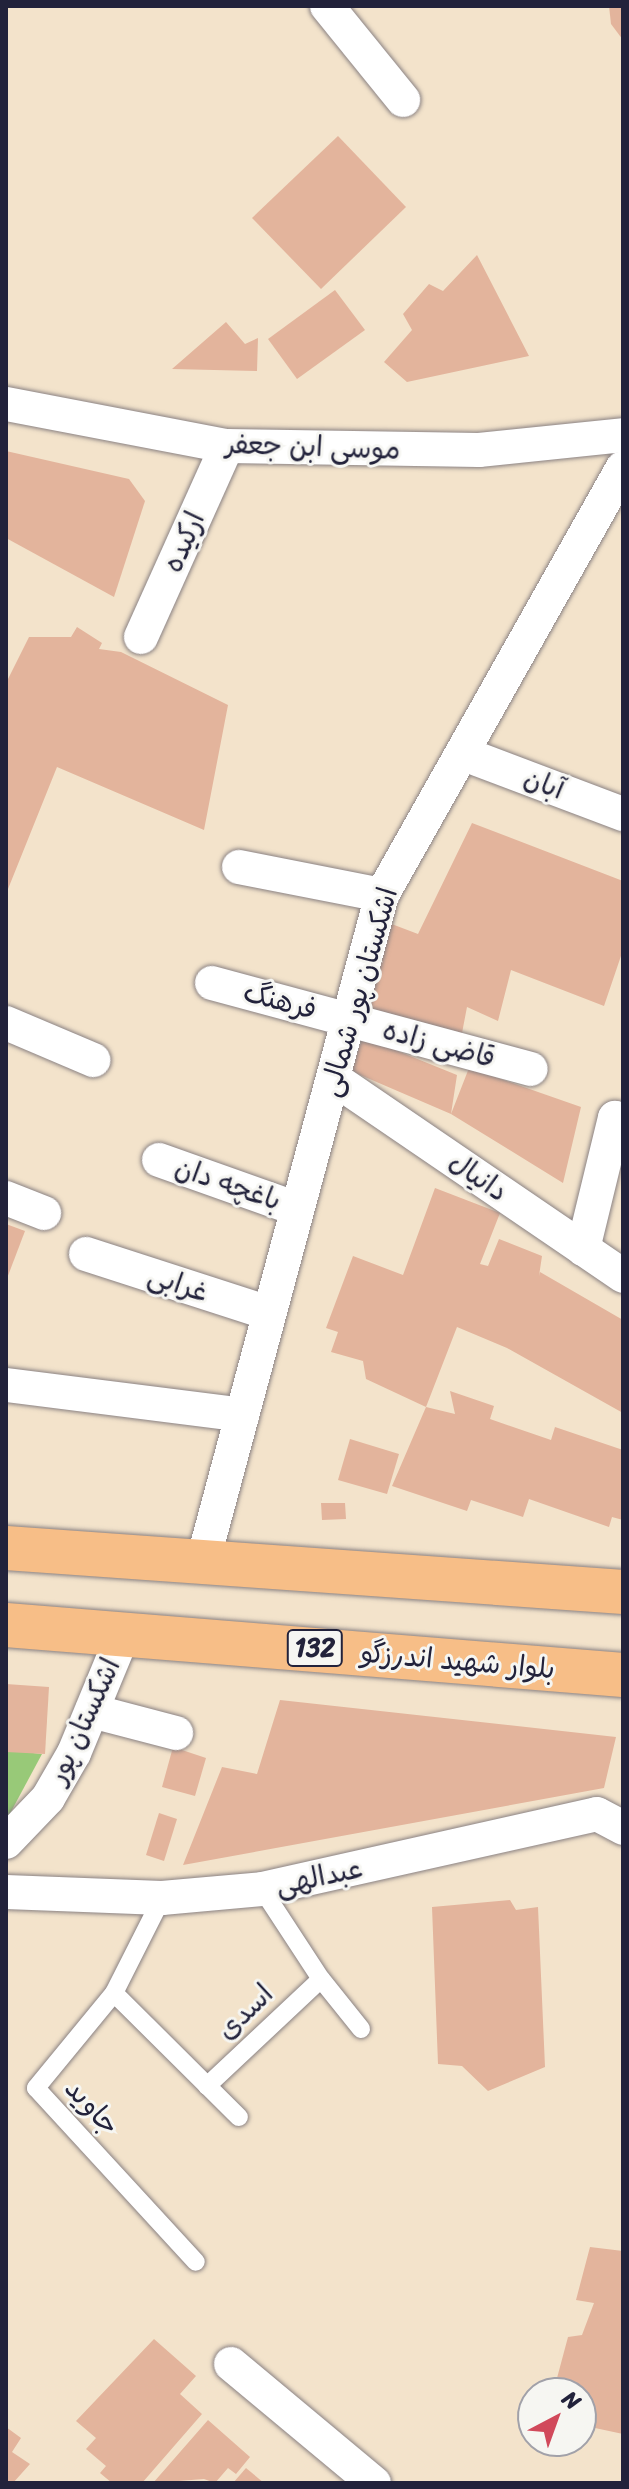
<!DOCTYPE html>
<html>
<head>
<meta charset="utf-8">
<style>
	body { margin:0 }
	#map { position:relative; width:629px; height:2489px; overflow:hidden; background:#f3e3cb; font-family:Sriracha,"Playpen Sans Arabic",sans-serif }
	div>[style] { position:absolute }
	.green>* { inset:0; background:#98c978 }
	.building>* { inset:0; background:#e3b49c }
	.roads { filter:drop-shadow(0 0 2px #8a8283) drop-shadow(0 0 2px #8a8283) }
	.service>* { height:18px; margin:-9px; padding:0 9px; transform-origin:9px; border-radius:9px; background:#fff }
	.minor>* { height:34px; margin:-17px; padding:0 17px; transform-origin:17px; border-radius:17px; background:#fff }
	.primary>* { height:44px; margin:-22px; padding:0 22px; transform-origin:22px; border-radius:22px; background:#f7be87 }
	span { translate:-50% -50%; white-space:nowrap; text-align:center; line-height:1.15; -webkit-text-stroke:6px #f6f6f2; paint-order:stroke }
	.shield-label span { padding:2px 6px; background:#f6f6f2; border:2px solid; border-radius:6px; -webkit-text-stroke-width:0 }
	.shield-label { font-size:26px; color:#22223b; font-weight:700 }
	.street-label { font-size:28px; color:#22223b }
	.frame { position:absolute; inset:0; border:8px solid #22223b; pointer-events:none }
	.north { position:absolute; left:517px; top:2377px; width:80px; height:80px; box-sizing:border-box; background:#f6f6f2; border:2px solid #a1a1a9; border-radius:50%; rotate:41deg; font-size:22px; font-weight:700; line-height:32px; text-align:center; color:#22223b }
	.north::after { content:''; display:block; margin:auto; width:28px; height:36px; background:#d1495b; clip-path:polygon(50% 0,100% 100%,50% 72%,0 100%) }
</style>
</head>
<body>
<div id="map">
	<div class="green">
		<i style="clip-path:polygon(6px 1750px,42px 1754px,6px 1821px)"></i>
	</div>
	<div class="building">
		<i style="clip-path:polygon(609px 6px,623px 6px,623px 40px,611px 24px)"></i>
		<i style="clip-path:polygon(338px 136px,406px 207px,321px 289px,252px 218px)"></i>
		<i style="clip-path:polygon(477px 255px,529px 356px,407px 382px,384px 362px,412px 330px,403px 314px,429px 284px,443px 291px)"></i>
		<i style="clip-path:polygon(335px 290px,365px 330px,297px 379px,268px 339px)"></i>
		<i style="clip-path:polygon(226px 322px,245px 344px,258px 338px,257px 371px,172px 369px)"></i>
		<i style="clip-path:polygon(6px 451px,129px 479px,145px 501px,114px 597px,6px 538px)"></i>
		<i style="clip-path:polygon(77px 627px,102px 643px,99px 649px,121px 652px,228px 705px,204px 830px,57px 767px,6px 894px,6px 683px,29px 637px,71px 637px)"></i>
		<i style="clip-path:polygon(472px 823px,623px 881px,623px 950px,604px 1006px,511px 970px,498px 1021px,467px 1007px,462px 1033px,365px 1007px,389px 923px,418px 934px)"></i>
		<i style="clip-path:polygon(363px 1037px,457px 1075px,451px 1114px,469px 1068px,581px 1107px,563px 1183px,451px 1114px,351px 1071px)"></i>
		<i style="clip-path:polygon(435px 1188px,500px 1213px,480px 1264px,488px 1266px,499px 1239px,542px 1256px,539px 1276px,540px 1272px,623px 1320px,623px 1413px,507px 1348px,457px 1327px,426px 1407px,366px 1379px,363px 1361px,331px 1352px,338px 1332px,326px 1328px,353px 1256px,403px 1275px)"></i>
		<i style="clip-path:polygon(6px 1224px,25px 1231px,6px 1281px)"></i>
		<i style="clip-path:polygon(450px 1391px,494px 1406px,490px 1419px,551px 1440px,555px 1427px,623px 1450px,623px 1520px,612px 1517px,609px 1527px,529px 1499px,523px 1517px,471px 1500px,467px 1511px,392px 1486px,426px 1407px,455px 1414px)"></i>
		<i style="clip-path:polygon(350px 1439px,399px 1454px,387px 1494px,338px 1480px)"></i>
		<i style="clip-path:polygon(321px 1503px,345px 1503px,346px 1519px,322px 1520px)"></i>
		<i style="clip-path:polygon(6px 1684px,49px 1687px,45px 1754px,6px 1752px)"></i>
		<i style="clip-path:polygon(280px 1700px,616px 1737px,604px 1788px,183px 1865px,222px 1767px,257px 1774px)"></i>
		<i style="clip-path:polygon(173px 1747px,206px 1758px,195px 1796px,162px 1787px)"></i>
		<i style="clip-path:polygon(159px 1813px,177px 1819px,164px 1861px,146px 1855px)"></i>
		<i style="clip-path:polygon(510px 1900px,516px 1910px,538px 1907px,545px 2067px,488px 2091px,462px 2066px,438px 2064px,432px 1907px)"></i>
		<i style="clip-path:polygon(590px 2247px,623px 2251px,623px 2434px,581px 2425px,581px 2393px,553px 2393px,568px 2337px,582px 2335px,594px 2303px,576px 2300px)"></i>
		<i style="clip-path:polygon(154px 2339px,196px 2376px,180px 2394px,202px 2414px,142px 2483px,112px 2483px,100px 2473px,106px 2466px,86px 2449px,96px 2438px,76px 2421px)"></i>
		<i style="clip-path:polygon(208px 2420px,250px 2457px,236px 2474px,228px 2468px,215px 2483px,204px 2479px,153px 2483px)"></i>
		<i style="clip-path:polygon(6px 2427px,21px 2438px,12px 2452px,30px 2464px,13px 2483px,6px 2483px)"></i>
		<i style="clip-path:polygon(246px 2468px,264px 2483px,233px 2483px)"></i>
	</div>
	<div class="roads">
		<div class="service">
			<i style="left:262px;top:1889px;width:108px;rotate:56.8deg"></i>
			<i style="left:321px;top:1979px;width:64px;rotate:51.3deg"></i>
			<i style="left:162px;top:1898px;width:106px;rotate:116.8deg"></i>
			<i style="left:114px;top:1993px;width:123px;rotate:129.4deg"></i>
			<i style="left:36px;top:2088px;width:236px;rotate:47.4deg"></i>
			<i style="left:114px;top:1993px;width:176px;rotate:44.8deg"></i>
			<i style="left:207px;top:2086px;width:156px;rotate:-43.2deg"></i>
		</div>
		<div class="minor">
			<i style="left:327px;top:6px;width:121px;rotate:51deg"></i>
			<i style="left:6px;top:404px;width:225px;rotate:10.8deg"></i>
			<i style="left:227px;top:446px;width:252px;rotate:0.9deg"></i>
			<i style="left:479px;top:450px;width:145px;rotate:-5.9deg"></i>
			<i style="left:141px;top:637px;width:209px;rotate:-65.8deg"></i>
			<i style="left:464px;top:754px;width:170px;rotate:20.7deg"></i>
			<i style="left:239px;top:867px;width:146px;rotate:11.1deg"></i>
			<i style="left:212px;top:983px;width:330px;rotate:15.1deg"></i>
			<i style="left:6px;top:1023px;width:95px;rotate:23deg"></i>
			<i style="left:333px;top:1078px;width:351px;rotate:34.3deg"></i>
			<i style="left:159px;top:1160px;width:146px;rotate:19.5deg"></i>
			<i style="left:6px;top:1198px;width:41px;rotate:21.5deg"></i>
			<i style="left:583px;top:1249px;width:135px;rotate:-76.3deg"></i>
			<i style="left:615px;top:1118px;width:8px;rotate:14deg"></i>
			<i style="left:86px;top:1254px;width:192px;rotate:17.9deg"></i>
			<i style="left:6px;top:1385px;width:238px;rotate:7.2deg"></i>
			<i style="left:203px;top:1561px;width:690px;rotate:-74.96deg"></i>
			<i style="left:382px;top:895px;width:490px;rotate:-60.6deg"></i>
			<i style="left:92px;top:1711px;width:87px;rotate:14.7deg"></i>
			<i style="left:6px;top:1842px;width:61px;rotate:-46.3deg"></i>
			<i style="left:48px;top:1798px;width:52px;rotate:-60deg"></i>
			<i style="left:74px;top:1753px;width:131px;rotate:-67.5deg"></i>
			<i style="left:6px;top:1892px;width:156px;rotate:2.2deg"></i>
			<i style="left:162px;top:1898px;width:100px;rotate:-5.1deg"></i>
			<i style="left:262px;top:1889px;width:343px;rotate:-12.6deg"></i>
			<i style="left:597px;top:1814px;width:30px;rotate:28deg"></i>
			<i style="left:231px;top:2364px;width:186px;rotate:39.8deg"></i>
		</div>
		<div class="primary">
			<i style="left:6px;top:1548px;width:619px;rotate:4.08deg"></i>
			<i style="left:6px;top:1625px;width:619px;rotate:4.63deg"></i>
		</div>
	</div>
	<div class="shield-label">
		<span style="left:315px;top:1648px">132</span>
	</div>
	<div class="street-label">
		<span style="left:313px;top:447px;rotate:2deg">موسی ابن جعفر</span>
		<span style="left:184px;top:542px;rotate:-66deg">ارکیده</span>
		<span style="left:544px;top:784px;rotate:21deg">آبان</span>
		<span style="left:359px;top:992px;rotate:-74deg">اشکستان پور شمالی</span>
		<span style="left:280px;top:1001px;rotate:15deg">فرهنگ</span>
		<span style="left:439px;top:1044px;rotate:15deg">قاضی زاده</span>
		<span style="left:478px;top:1177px;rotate:34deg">دانیال</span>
		<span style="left:228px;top:1184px;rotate:19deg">باغچه دان</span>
		<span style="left:178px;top:1284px;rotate:18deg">غرابی</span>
		<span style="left:458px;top:1661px;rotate:5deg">بلوار شهید اندرزگو</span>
		<span style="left:84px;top:1721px;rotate:-65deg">اشکستان پور</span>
		<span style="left:319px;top:1877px;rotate:-12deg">عبدالهی</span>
		<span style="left:245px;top:2012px;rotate:-44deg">اسدی</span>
		<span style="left:92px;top:2107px;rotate:47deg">جاوید</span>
	</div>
	<div class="frame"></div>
	<div class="north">N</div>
</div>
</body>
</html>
